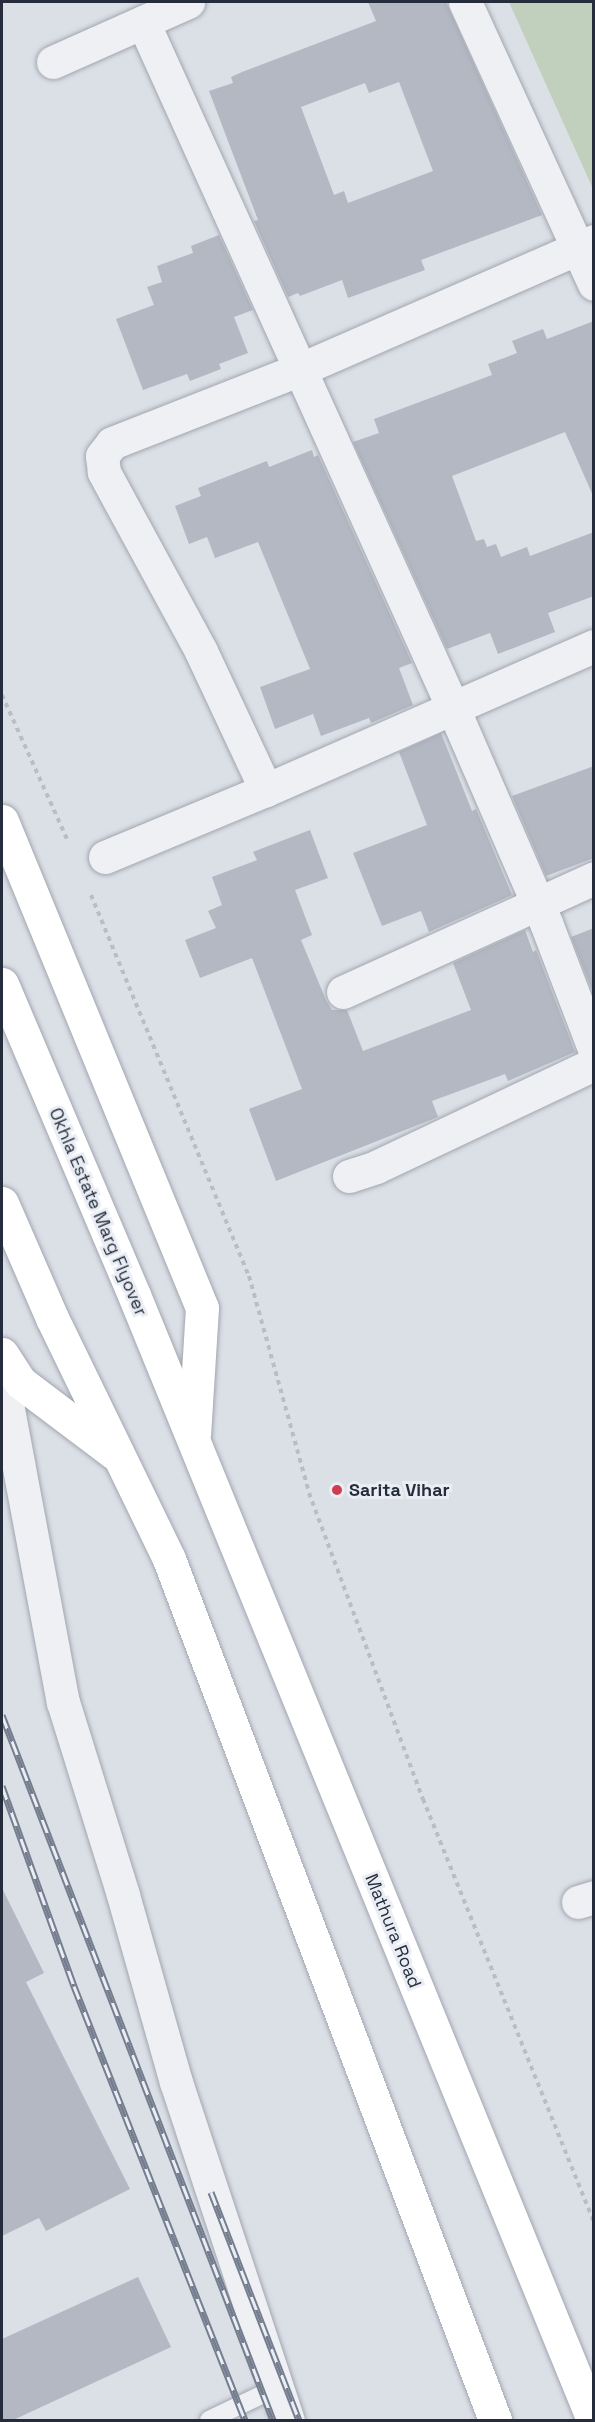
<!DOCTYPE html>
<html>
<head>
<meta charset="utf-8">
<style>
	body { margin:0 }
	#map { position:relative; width:595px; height:2422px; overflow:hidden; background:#dbdfe6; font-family:"Space Grotesk",sans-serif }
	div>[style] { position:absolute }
	.green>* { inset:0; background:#c1d0bc }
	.building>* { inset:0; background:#b3b8c3 }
	.path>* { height:4px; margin-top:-2px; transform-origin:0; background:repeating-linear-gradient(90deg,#babdc4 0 4.5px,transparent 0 9px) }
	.roads { filter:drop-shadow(0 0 2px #a1a6b0) drop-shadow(0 0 2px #a1a6b0) }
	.service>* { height:18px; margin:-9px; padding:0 9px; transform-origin:9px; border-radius:9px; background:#eef0f4 }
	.minor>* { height:33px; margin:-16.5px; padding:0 16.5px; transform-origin:16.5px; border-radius:16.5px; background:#eef0f4 }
	.trunk>* { height:33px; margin:-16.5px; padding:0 16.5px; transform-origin:16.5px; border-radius:16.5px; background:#fff }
	.rail>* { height:7px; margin-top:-3.5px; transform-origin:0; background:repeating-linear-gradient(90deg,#eaeef4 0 14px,#757e8f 0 28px); box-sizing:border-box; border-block:2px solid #757e8f }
	.dots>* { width:16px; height:16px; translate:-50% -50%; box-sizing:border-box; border:3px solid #eaeef4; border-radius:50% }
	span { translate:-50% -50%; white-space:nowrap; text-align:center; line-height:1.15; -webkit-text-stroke:6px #eaeef4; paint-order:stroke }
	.street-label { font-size:18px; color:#252d3c }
	.poi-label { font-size:18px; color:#252d3c; font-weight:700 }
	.left { translate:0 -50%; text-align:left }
	.frame { position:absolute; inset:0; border:3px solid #252d3c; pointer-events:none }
</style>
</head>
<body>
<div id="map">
	<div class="green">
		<i style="clip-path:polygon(509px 2px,593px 2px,593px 189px)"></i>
	</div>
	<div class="building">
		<i style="clip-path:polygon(evenodd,368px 2px,446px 2px,542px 215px,421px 260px,425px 270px,348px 298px,342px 280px,300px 296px,298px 293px,288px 297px,254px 221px,258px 220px,209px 91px,233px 83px,231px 77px,242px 72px,376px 21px,368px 2px,399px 82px,433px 171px,348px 203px,344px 191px,334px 195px,301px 107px,365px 83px,369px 93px,399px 82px)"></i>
		<i style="clip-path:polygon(219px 235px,253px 310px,234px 317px,248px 353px,219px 364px,221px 369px,190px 381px,187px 374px,143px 390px,116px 319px,154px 305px,147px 287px,162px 282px,157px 266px,193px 253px,191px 246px)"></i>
		<i style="clip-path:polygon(594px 321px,594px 498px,565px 432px,452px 476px,476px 541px,484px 539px,487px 547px,496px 544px,501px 557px,527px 547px,530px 556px,594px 532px,594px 596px,548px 613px,555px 632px,498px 654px,490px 633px,447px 649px,353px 442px,379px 433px,374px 419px,492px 375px,488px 364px,517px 353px,512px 341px,543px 329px,547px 339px)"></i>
		<i style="clip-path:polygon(312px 450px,314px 457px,318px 455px,412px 663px,399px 668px,413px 705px,371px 723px,369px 718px,321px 736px,313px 714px,275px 729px,260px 687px,310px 669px,258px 542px,215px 558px,207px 537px,189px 544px,175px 506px,201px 496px,198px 488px,267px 461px,269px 467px)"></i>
		<i style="clip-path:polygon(441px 733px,472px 811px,476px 809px,512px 895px,429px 932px,421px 911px,382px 926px,353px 853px,427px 825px,399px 752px)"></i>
		<i style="clip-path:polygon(594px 766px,594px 858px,546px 876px,512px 796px)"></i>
		<i style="clip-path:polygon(310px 830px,328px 878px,295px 890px,312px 935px,301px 940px,326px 1000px,332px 1010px,347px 1010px,363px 1051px,471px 1010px,453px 963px,525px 930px,533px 952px,536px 950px,575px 1052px,508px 1081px,505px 1074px,432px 1101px,438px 1117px,276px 1181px,249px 1109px,302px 1089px,252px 958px,200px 978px,185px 940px,216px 928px,208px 911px,222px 905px,212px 877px,257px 860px,253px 852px)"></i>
		<i style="clip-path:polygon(594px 928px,594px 995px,571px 937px)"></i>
		<i style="clip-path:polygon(2px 1888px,44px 1973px,26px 1982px,130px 2189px,46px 2231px,39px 2218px,2px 2236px)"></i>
		<i style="clip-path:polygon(138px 2277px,171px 2347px,11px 2421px,2px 2421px,2px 2339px)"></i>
	</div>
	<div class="path">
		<i style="left:2px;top:695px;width:160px;rotate:65.7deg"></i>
		<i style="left:91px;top:895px;width:412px;rotate:67.5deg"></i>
		<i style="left:249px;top:1276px;width:225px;rotate:74.5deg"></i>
		<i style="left:309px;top:1493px;width:327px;rotate:69.6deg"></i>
		<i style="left:423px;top:1799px;width:457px;rotate:68deg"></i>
	</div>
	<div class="roads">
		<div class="service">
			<i style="left:209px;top:2420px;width:76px;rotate:-25.6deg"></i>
		</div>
		<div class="minor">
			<i style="left:465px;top:2px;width:310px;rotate:65.4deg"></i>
			<i style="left:143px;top:22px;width:753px;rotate:65.68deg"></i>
			<i style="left:453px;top:708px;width:234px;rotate:66.6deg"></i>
			<i style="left:546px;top:923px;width:135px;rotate:69.1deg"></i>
			<i style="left:53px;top:62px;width:148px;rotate:-24deg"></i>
			<i style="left:266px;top:790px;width:153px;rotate:-115.1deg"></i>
			<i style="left:201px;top:651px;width:204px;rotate:-118.5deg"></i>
			<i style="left:104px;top:472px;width:16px;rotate:-97deg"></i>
			<i style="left:102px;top:456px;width:16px;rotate:-52deg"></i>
			<i style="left:112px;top:443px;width:203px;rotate:-21.4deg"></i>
			<i style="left:301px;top:369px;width:320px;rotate:-23.6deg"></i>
			<i style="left:105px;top:857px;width:174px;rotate:-22.6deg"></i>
			<i style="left:266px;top:790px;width:358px;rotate:-23.7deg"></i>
			<i style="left:343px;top:992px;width:276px;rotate:-24.4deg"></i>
			<i style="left:349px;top:1176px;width:28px;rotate:-18deg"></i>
			<i style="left:376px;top:1167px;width:241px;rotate:-25.3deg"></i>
			<i style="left:2px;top:1377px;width:331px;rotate:79.4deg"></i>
			<i style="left:63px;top:1702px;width:202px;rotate:72.7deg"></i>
			<i style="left:123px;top:1895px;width:194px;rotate:74.2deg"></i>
			<i style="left:176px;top:2082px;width:356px;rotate:71.7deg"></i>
			<i style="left:578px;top:1902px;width:17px;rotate:-17deg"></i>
		</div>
		<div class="trunk">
			<i style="left:2px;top:821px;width:526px;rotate:67.67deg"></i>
			<i style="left:202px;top:1308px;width:126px;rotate:93.6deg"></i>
			<i style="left:2px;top:984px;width:338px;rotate:67deg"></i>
			<i style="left:134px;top:1295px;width:1215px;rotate:67.8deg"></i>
			<i style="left:2px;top:1203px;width:125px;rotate:66.5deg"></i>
			<i style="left:52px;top:1318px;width:268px;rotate:64.1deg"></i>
			<i style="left:169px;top:1559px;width:921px;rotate:69.26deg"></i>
			<i style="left:2px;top:1354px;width:33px;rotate:57deg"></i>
			<i style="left:20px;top:1382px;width:118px;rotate:37.1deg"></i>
		</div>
	</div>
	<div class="rail">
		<i style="left:2px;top:1715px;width:755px;rotate:68.97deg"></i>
		<i style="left:2px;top:1786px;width:213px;rotate:70.2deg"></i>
		<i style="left:74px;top:1986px;width:466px;rotate:68.5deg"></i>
		<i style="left:211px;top:2192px;width:244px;rotate:68.9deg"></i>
	</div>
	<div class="dots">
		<i style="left:337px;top:1490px;background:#ce3d4f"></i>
	</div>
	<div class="street-label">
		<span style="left:98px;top:1212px;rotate:67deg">Okhla Estate Marg Flyover</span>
		<span style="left:393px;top:1931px;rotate:68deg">Mathura Road</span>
	</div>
	<div class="poi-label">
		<span class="left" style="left:349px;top:1490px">Sarita Vihar</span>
	</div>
	<div class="frame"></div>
</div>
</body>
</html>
